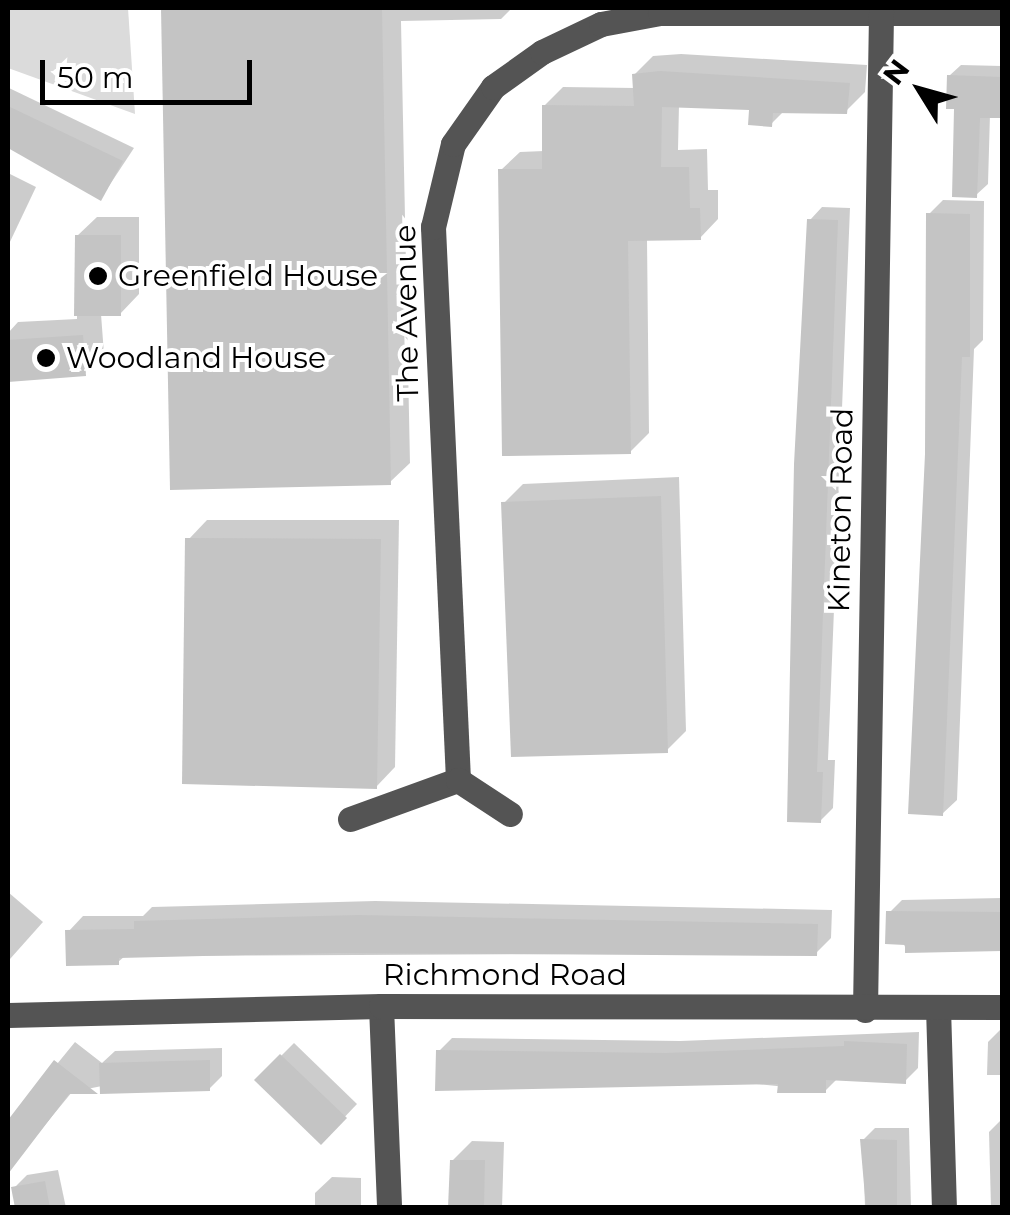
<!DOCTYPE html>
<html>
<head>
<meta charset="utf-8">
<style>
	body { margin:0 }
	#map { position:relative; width:1010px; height:1215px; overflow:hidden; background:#fff; font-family:Montserrat,sans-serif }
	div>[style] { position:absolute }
	.green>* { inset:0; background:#dbdbdb }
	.shadow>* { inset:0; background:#0003 }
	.building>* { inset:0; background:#c4c4c4 }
	.minor>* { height:25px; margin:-12.5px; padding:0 12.5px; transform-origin:12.5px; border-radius:12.5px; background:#545454 }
	.dots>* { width:28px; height:28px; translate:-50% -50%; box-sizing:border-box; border:5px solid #fff; border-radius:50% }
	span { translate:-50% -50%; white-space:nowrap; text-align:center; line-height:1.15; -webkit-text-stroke:8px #fff; paint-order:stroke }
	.poi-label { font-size:30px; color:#000 }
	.left { translate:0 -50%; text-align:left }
	.street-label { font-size:30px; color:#000 }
	.frame { position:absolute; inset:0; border:10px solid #000; pointer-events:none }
	.north { position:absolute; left:870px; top:40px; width:100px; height:100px; -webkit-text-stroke:8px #fff; paint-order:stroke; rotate:307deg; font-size:28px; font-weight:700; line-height:40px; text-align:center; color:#000 }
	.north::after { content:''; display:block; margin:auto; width:35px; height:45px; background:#000; clip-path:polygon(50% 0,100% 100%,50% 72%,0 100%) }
	.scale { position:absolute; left:40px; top:60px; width:212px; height:45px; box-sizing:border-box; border:5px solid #000; border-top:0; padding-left:12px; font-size:30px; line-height:35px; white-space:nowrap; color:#000; -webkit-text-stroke:8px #fff; paint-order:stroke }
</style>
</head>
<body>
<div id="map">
	<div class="green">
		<i style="clip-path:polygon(8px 8px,128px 8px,135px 114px,8px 68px)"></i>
	</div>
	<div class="shadow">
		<i style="clip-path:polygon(164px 8px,512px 8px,501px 19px,401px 21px,410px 463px,390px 482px,173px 487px)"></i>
		<i style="clip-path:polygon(681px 54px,867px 65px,865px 92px,846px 111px,785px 110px,771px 124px,752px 108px,679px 105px,678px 150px,707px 149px,708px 190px,718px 190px,718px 219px,700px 238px,647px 238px,649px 433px,630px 452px,501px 170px,520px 152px,544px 151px,544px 106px,563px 87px,635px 88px,634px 75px,653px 56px)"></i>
		<i style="clip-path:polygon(961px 65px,1002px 66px,1002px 115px,990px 115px,988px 184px,976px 195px,949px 76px)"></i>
		<i style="clip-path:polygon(9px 88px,134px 148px,101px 198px,8px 147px)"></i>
		<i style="clip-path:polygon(8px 173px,36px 187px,8px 246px)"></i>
		<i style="clip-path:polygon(943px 200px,984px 201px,983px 340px,974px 349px,957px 800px,942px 814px,928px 454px,929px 214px)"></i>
		<i style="clip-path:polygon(822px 207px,850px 208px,828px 760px,835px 760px,833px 808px,820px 821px,790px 820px,810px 220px)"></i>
		<i style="clip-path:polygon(97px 217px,139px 217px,139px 294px,120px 314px,101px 314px,104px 354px,84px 374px,8px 379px,8px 333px,18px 322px,77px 319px,77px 236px)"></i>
		<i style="clip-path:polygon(679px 477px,686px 731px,667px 750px,504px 503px,523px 484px)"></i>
		<i style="clip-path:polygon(207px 520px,399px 520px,395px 767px,376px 787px,188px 540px)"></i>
		<i style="clip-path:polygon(8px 892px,43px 922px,10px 959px,8px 957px)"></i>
		<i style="clip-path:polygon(1002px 898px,1002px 949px,907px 951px,889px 913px,902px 900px)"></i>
		<i style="clip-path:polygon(375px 901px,832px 910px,831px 938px,816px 953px,125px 956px,118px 962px,68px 932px,83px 916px,143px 916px,152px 907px)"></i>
		<i style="clip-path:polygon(1001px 1029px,1002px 1075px,987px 1075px,988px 1042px)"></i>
		<i style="clip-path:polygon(919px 1032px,918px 1068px,905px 1081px,838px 1078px,825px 1091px,439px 1051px,452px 1038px,680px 1041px)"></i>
		<i style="clip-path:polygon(75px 1042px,102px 1063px,115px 1051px,222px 1048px,222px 1076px,209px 1089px,102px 1086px,72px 1092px,8px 1170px,8px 1124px)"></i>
		<i style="clip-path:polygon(294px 1043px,357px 1104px,321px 1142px,257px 1080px)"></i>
		<i style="clip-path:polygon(1002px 1119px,1002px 1208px,991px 1208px,989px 1132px)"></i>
		<i style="clip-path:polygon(875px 1128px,909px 1128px,911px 1208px,865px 1208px,863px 1140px)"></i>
		<i style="clip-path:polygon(472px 1141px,504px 1142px,502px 1208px,451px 1208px,452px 1161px)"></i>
		<i style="clip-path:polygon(58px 1170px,66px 1208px,18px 1208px,14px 1188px,27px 1175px)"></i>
		<i style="clip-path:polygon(332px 1177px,361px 1178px,361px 1208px,315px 1208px,315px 1193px)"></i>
	</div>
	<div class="building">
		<i style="clip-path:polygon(161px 8px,382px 8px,391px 485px,170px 490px)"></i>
		<i style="clip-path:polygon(660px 71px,850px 83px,847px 114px,773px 113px,772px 127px,748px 125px,749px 110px,662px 107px,661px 167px,689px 167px,690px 208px,700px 208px,701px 240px,628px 241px,631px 454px,502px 456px,498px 169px,542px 169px,542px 105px,634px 106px,632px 74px)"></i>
		<i style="clip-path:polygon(947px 75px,1002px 77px,1002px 118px,980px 118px,977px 198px,952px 197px,954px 109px,946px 109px)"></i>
		<i style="clip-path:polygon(8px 106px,123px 161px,101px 201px,8px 148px)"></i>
		<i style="clip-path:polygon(926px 213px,970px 214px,970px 357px,962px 357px,943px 816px,908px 814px,925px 454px)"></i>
		<i style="clip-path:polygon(807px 219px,838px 220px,817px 772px,823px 772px,821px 823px,787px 822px,794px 464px)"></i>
		<i style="clip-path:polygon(75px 235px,121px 235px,121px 316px,74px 316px)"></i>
		<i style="clip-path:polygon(83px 335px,86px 376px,8px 382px,8px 340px)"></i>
		<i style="clip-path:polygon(661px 496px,668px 753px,511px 757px,501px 502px)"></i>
		<i style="clip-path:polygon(185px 538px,381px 539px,377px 789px,182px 784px)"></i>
		<i style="clip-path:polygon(886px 911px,1002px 912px,1002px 951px,905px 953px,905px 945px,885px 944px)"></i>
		<i style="clip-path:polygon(358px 915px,818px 924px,817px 956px,336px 953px,119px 958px,119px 965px,66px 966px,65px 930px,134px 929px,134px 921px)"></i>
		<i style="clip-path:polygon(844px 1041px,907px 1044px,906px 1084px,826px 1080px,826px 1093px,777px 1093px,778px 1084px,435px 1091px,436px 1050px,666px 1053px,844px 1046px)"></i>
		<i style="clip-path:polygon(280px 1054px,347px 1118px,321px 1145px,254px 1080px)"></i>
		<i style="clip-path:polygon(54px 1060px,98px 1094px,69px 1094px,8px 1174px,8px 1120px)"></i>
		<i style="clip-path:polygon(210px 1060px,210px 1091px,100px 1094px,99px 1063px)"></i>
		<i style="clip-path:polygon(860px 1139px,897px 1140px,897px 1208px,866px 1208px)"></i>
		<i style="clip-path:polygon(450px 1160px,485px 1160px,484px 1208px,448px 1208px)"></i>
		<i style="clip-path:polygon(45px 1181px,50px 1208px,15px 1208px,11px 1187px)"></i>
	</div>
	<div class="minor">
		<i style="left:458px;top:780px;width:554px;rotate:-92.59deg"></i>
		<i style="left:433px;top:227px;width:85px;rotate:-76.5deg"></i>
		<i style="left:453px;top:144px;width:70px;rotate:-54.9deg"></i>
		<i style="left:493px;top:87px;width:60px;rotate:-35.5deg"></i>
		<i style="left:542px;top:52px;width:65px;rotate:-25.4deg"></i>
		<i style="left:601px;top:24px;width:60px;rotate:-10.6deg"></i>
		<i style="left:660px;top:13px;width:342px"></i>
		<i style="left:350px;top:819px;width:115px;rotate:-19.9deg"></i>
		<i style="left:458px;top:780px;width:62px;rotate:33.2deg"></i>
		<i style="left:381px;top:1006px;width:202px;rotate:87.7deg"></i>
		<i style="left:938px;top:1007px;width:201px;rotate:88.3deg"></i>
		<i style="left:865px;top:1010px;width:999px;rotate:-89.08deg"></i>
		<i style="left:8px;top:1015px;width:373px;rotate:-1.4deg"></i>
		<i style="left:381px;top:1006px;width:621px;rotate:0.09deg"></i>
	</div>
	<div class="dots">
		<i style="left:98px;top:276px;background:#000"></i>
		<i style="left:46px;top:358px;background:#000"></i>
	</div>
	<div class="poi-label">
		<span class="left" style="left:118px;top:276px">Greenfield House</span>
		<span class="left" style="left:66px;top:358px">Woodland House</span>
	</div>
	<div class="street-label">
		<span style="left:407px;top:313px;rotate:-91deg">The Avenue</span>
		<span style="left:841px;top:510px;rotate:-89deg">Kineton Road</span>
		<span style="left:505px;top:975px">Richmond Road</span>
	</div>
	<div class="frame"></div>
	<div class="north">N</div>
	<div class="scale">50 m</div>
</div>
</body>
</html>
